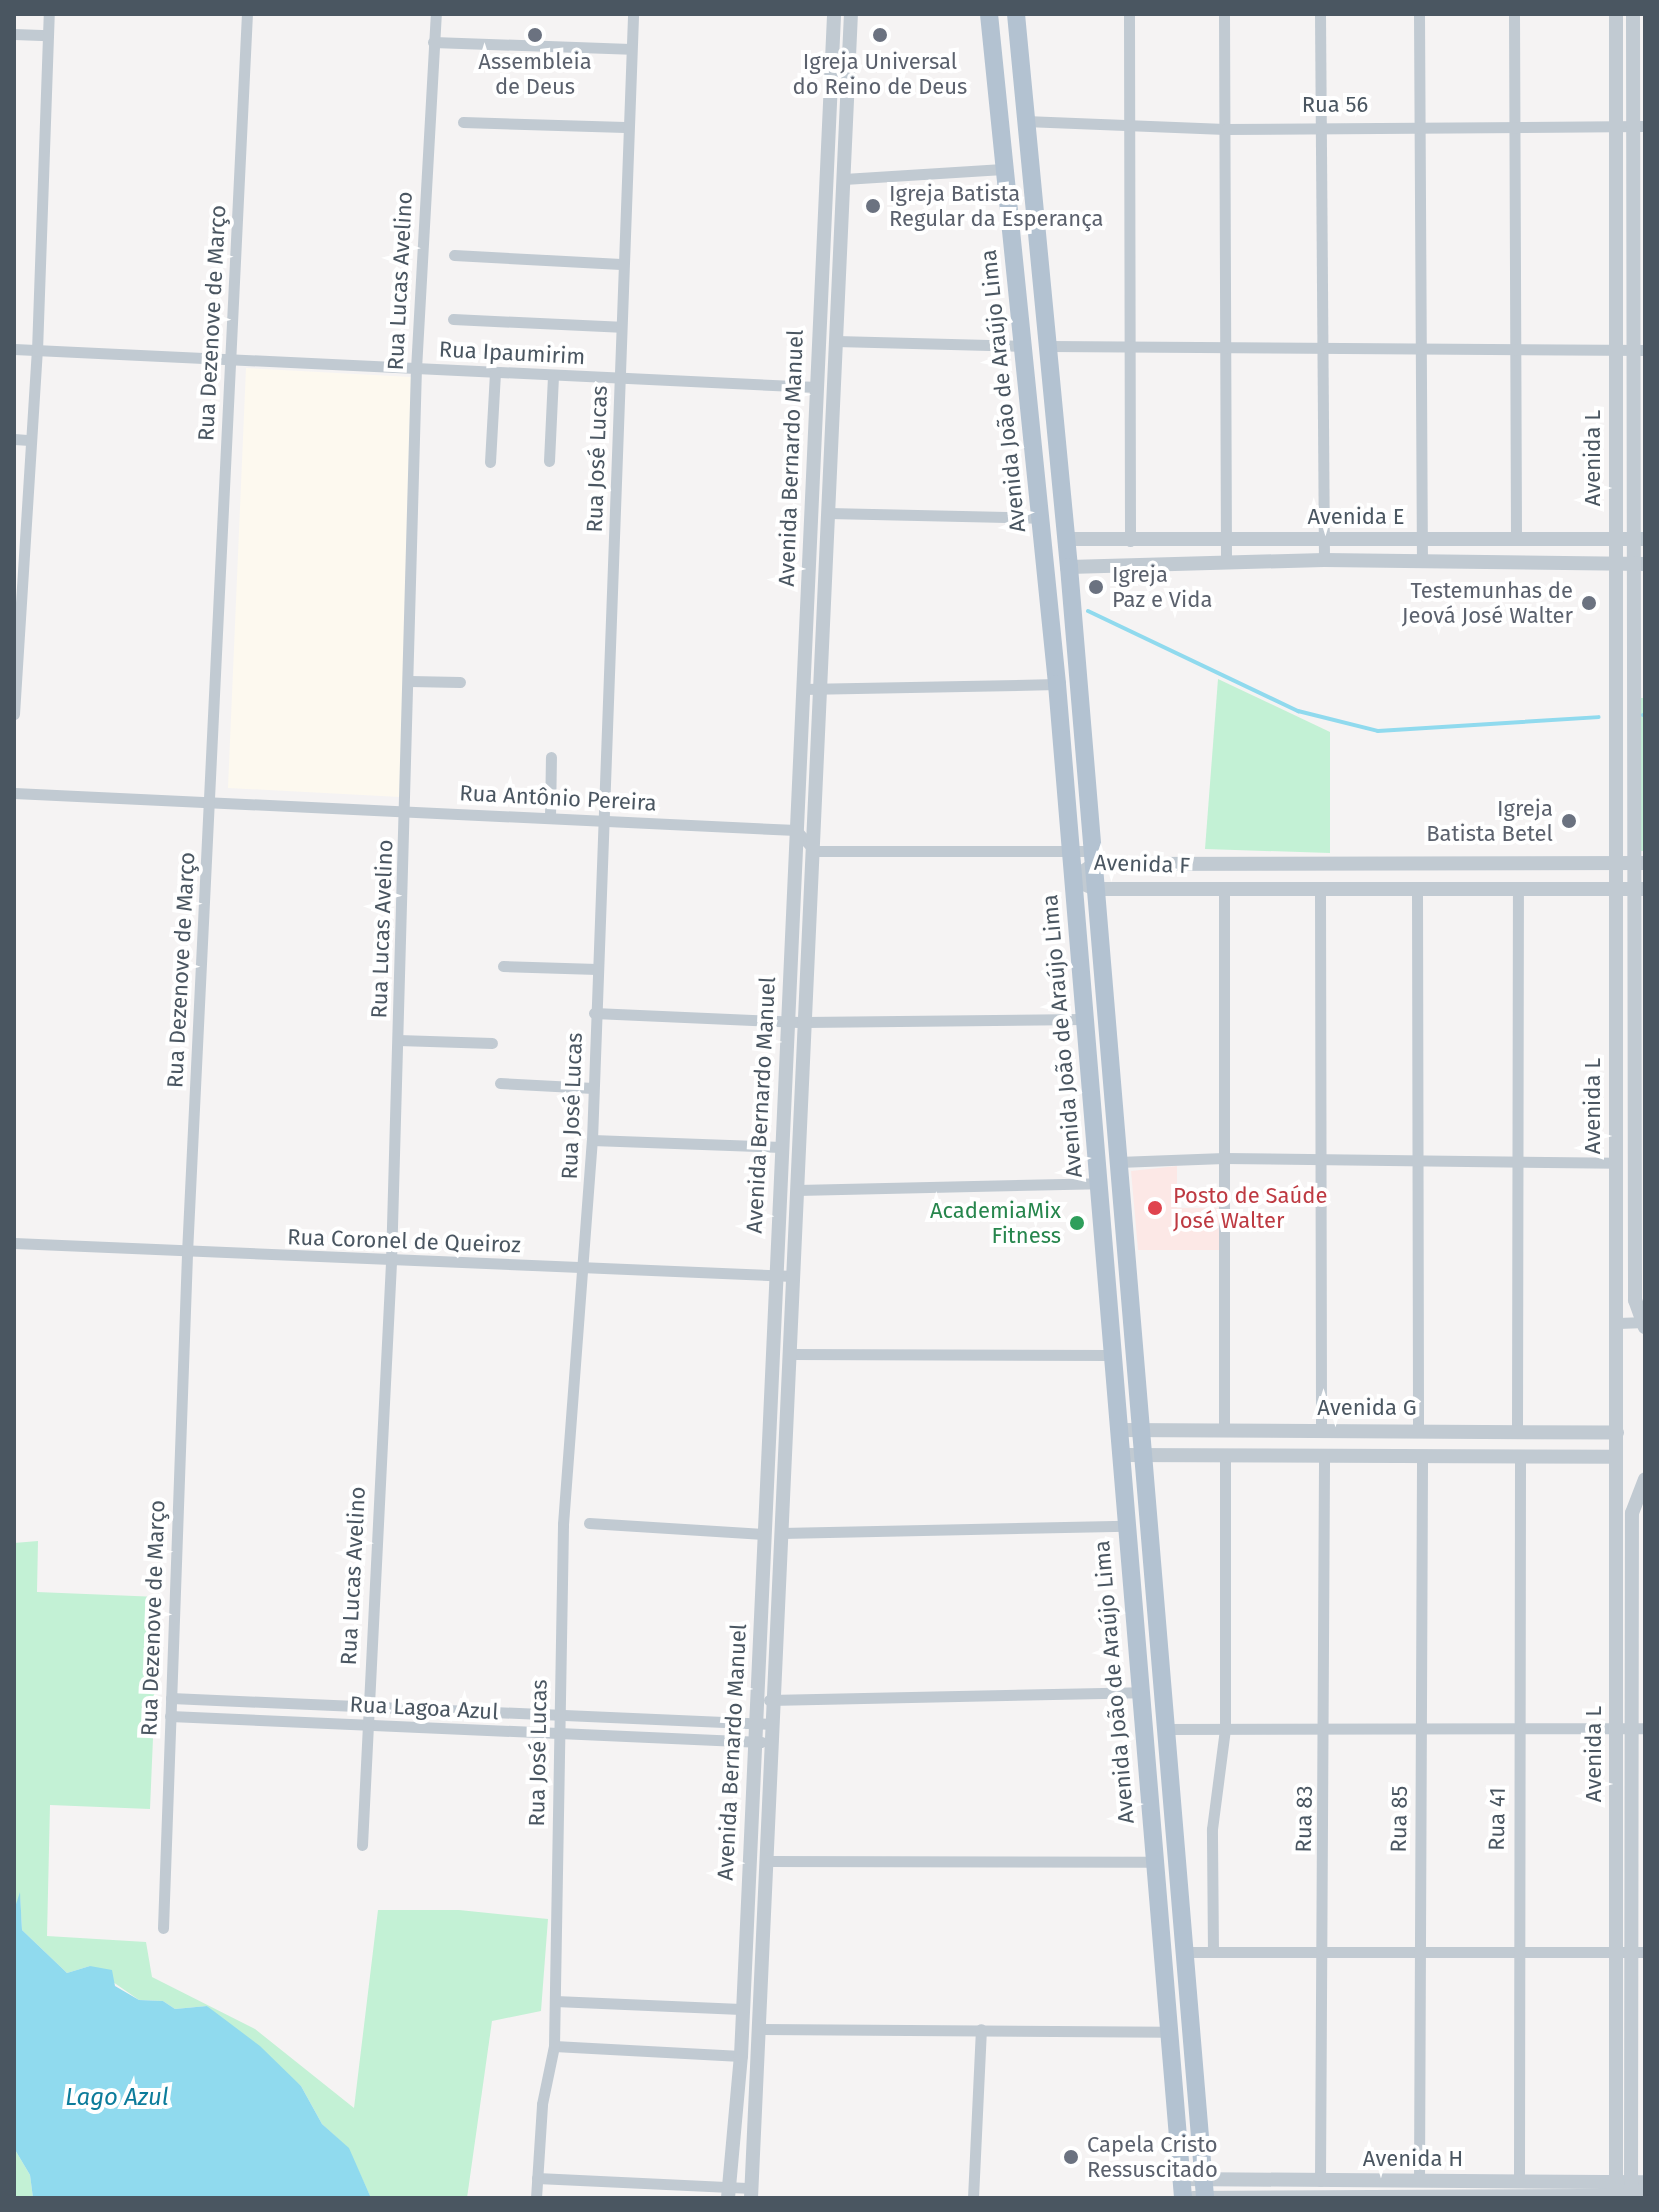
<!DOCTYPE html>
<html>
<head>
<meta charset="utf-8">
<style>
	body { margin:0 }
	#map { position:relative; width:1659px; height:2212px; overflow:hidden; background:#f5f3f3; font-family:"Fira Sans",sans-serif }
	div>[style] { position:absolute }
	.commercial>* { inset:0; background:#fdf9ef }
	.medical>* { inset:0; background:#fce8e6 }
	.green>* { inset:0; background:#c3f1d5 }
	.water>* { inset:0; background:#90daee }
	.stream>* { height:4px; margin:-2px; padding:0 2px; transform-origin:2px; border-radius:2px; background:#90daee }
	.minor>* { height:11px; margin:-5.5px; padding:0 5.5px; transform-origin:5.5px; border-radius:5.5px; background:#c1cad2 }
	.tertiary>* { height:14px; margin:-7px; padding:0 7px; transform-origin:7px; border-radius:7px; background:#c1cad2 }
	.primary>* { height:18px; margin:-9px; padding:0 9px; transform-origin:9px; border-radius:9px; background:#b3c2d1 }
	.dots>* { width:22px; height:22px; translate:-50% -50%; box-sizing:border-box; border:4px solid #fff; border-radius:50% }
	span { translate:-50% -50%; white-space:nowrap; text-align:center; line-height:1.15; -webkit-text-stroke:8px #fff; paint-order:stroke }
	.worship-label { font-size:22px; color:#5b616d }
	.left { translate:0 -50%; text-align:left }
	.right { translate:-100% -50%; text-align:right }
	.street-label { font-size:22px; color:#4a5661 }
	.health-label { font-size:22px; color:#be3a42 }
	.leisure-label { font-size:22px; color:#27864d }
	.water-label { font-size:24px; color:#0c7c9b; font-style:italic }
	.frame { position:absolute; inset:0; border:16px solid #4a5661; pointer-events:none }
</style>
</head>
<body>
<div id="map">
	<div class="commercial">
		<i style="clip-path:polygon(246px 368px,411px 377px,400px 797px,228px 788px)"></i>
	</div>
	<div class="medical">
		<i style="clip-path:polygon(1177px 1166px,1177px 1208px,1219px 1208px,1219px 1250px,1138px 1250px,1131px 1171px)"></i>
	</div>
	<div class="green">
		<i style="clip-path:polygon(1218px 679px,1330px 732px,1330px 853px,1205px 849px)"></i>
		<i style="clip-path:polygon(1640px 698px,1645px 698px,1645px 851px,1641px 851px)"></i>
		<i style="clip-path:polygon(38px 1541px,37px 1592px,159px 1597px,150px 1809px,50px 1805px,47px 1936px,146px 1942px,152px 1977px,255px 2029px,354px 2108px,378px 1910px,459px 1910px,548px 1919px,541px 2011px,492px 2021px,467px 2198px,371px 2198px,348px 2148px,322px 2124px,301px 2086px,207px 2006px,175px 2009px,163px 2001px,139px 2000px,90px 1966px,67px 1973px,22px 1930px,20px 1895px,14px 1910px,14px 1543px)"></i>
		<i style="clip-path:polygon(14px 2148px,30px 2175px,33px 2198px,14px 2198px)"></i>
	</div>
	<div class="water">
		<i style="clip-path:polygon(20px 1892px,22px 1930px,67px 1973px,90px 1966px,112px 1970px,115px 1986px,139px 2000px,163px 2001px,175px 2009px,207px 2006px,260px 2046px,301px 2086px,322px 2124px,349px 2148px,371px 2198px,33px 2198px,30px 2175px,14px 2148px,14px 1910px)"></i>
	</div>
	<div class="stream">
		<i style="left:1088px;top:611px;width:233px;rotate:25.5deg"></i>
		<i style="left:1298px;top:711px;width:82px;rotate:14deg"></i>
		<i style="left:1378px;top:731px;width:221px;rotate:-3.6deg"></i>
		<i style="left:1643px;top:715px;width:2px"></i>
	</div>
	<div class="minor">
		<i style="left:1129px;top:14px;width:527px;rotate:89.89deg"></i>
		<i style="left:1224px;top:14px;width:547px;rotate:89.79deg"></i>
		<i style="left:1320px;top:14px;width:546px;rotate:89.58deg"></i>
		<i style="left:1419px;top:14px;width:548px;rotate:89.69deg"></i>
		<i style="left:1514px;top:14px;width:524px;rotate:89.78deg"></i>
		<i style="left:14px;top:34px;width:34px;rotate:2deg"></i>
		<i style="left:433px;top:42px;width:197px;rotate:2deg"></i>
		<i style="left:1025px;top:121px;width:200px;rotate:2.3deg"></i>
		<i style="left:1225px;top:129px;width:420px;rotate:-0.4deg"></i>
		<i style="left:463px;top:122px;width:162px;rotate:1.8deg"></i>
		<i style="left:844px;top:179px;width:159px;rotate:-3.6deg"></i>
		<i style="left:454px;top:255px;width:167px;rotate:3.1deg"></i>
		<i style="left:453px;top:319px;width:167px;rotate:2.7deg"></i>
		<i style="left:836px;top:341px;width:186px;rotate:1.5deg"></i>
		<i style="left:1050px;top:346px;width:595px;rotate:0.39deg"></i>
		<i style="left:14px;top:349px;width:803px;rotate:2.71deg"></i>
		<i style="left:14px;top:439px;width:16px;rotate:4deg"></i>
		<i style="left:549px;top:461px;width:86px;rotate:-87.3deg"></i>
		<i style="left:490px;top:462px;width:90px;rotate:-86.8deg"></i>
		<i style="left:828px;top:513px;width:213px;rotate:1.3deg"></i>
		<i style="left:410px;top:681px;width:50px;rotate:1.1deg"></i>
		<i style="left:803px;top:689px;width:254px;rotate:-1.1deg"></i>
		<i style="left:14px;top:714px;width:364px;rotate:-86.4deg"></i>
		<i style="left:37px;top:351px;width:337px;rotate:-88deg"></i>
		<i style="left:14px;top:793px;width:783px;rotate:2.71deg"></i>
		<i style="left:796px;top:830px;width:28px;rotate:48deg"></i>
		<i style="left:815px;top:851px;width:276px"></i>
		<i style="left:550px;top:818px;width:61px;rotate:-89.1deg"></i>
		<i style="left:1224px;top:888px;width:543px;rotate:90deg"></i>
		<i style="left:1417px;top:888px;width:542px;rotate:89.89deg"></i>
		<i style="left:1320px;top:889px;width:541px;rotate:89.89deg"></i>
		<i style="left:503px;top:966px;width:94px;rotate:1.8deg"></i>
		<i style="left:594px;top:1013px;width:210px;rotate:2.5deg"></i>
		<i style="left:804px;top:1022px;width:280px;rotate:-0.6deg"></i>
		<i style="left:398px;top:1040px;width:94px;rotate:1.8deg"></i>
		<i style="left:500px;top:1083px;width:93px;rotate:3.1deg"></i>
		<i style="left:592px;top:1140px;width:189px;rotate:2.1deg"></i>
		<i style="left:1118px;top:1162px;width:106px;rotate:-2.2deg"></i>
		<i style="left:1224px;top:1158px;width:391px;rotate:0.7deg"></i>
		<i style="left:797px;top:1190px;width:302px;rotate:-1.3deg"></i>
		<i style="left:14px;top:1243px;width:780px;rotate:2.43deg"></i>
		<i style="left:1618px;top:1323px;width:27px;rotate:-2deg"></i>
		<i style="left:790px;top:1354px;width:321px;rotate:0.2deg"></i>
		<i style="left:1517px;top:1433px;width:546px;rotate:-89.9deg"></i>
		<i style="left:589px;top:1523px;width:175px;rotate:3.6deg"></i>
		<i style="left:781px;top:1533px;width:345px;rotate:-1.2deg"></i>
		<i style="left:171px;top:1698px;width:602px;rotate:2.48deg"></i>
		<i style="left:769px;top:1700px;width:371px;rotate:-1.2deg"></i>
		<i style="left:170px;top:1716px;width:592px;rotate:2.52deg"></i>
		<i style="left:1164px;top:1729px;width:481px;rotate:-0.1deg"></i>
		<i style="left:362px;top:1845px;width:584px;rotate:-87.15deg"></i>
		<i style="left:391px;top:1262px;width:893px;rotate:-88.4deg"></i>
		<i style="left:416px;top:369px;width:356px;rotate:-86.8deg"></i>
		<i style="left:767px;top:1861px;width:386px;rotate:0.1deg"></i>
		<i style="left:163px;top:1928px;width:675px;rotate:-87.96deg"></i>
		<i style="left:187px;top:1253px;width:1240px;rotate:-87.23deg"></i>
		<i style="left:1184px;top:1952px;width:461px"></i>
		<i style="left:1213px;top:1952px;width:123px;rotate:-90.5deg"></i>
		<i style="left:1212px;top:1829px;width:101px;rotate:-82.6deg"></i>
		<i style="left:1225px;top:1729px;width:272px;rotate:-90deg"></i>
		<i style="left:555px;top:2001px;width:186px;rotate:2.5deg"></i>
		<i style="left:757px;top:2029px;width:411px;rotate:0.4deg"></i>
		<i style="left:554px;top:2046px;width:187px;rotate:3.1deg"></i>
		<i style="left:537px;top:2178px;width:215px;rotate:2.7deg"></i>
		<i style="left:1320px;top:2181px;width:723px;rotate:-89.68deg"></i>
		<i style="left:1419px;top:2181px;width:724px;rotate:-89.76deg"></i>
		<i style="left:1519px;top:2181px;width:724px;rotate:-89.92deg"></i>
		<i style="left:536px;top:2198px;width:94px;rotate:-86.3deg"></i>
		<i style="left:542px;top:2104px;width:59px;rotate:-78.3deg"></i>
		<i style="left:554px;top:2046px;width:522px;rotate:-89.01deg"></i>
		<i style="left:563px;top:1524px;width:385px;rotate:-85.7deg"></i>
		<i style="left:592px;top:1140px;width:1127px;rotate:-87.91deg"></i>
		<i style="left:973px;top:2198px;width:169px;rotate:-87.3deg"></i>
	</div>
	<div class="tertiary">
		<i style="left:1633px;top:14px;width:1286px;rotate:89.91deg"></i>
		<i style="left:1635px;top:1300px;width:29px;rotate:70deg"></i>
		<i style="left:1066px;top:539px;width:579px"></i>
		<i style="left:1069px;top:567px;width:255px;rotate:-1.6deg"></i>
		<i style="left:1324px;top:560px;width:321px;rotate:0.7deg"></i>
		<i style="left:1072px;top:879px;width:25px;rotate:-34deg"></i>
		<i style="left:1093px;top:865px;width:11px;rotate:-5deg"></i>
		<i style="left:1104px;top:864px;width:541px;rotate:-0.11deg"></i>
		<i style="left:1072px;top:879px;width:25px;rotate:23deg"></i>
		<i style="left:1095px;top:889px;width:550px"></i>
		<i style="left:1118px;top:1430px;width:499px;rotate:0.3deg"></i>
		<i style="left:1120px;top:1455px;width:495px;rotate:0.2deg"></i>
		<i style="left:1181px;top:2179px;width:464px;rotate:0.4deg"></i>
		<i style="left:728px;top:2198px;width:143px;rotate:-84.8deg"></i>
		<i style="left:741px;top:2056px;width:2044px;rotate:-87.39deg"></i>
		<i style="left:751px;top:2198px;width:2186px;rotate:-87.38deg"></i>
		<i style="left:1193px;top:2198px;width:452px;rotate:-0.3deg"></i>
		<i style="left:1616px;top:2198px;width:2184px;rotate:-90deg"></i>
		<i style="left:1631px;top:2198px;width:685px;rotate:-89.92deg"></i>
		<i style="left:1632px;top:1513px;width:36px;rotate:-69deg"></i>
	</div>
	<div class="primary">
		<i style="left:989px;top:14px;width:673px;rotate:84.2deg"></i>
		<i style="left:1057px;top:684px;width:1519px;rotate:85.24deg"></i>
		<i style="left:1016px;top:14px;width:556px;rotate:84.53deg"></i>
		<i style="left:1069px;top:567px;width:1637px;rotate:85.23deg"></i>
	</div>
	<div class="dots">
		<i style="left:535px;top:35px;background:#6b7280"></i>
		<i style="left:880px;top:35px;background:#6b7280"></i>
		<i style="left:873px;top:206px;background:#6b7280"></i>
		<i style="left:1096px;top:587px;background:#6b7280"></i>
		<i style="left:1589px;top:603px;background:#6b7280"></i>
		<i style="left:1569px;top:821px;background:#6b7280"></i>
		<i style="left:1155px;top:1208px;background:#e0444e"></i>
		<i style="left:1077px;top:1223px;background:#2e9e5b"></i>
		<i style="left:1071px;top:2157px;background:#6b7280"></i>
	</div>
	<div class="worship-label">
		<span style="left:535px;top:74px">Assembleia<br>de Deus</span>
		<span style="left:880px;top:74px">Igreja Universal<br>do Reino de Deus</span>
		<span class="left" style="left:889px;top:206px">Igreja Batista<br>Regular da Esperança</span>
		<span class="left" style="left:1112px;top:587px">Igreja<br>Paz e Vida</span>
		<span class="right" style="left:1573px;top:603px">Testemunhas de<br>Jeová José Walter</span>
		<span class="right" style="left:1553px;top:821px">Igreja<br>Batista Betel</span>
		<span class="left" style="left:1087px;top:2157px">Capela Cristo<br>Ressuscitado</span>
	</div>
	<div class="street-label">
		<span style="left:1335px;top:105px">Rua 56</span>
		<span style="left:400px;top:281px;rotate:-87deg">Rua Lucas Avelino</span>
		<span style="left:212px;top:323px;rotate:-87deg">Rua Dezenove de Março</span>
		<span style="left:512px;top:353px;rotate:3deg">Rua Ipaumirim</span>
		<span style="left:1003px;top:391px;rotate:-96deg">Avenida João de Araújo Lima</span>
		<span style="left:791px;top:458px;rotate:-88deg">Avenida Bernardo Manuel</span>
		<span style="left:1593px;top:458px;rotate:-90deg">Avenida L</span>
		<span style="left:597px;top:459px;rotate:-88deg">Rua José Lucas</span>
		<span style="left:1356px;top:517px">Avenida E</span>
		<span style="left:558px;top:798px;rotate:3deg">Rua Antônio Pereira</span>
		<span style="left:1142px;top:864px;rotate:2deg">Avenida F</span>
		<span style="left:382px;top:929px;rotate:-88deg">Rua Lucas Avelino</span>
		<span style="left:181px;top:970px;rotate:-87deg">Rua Dezenove de Março</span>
		<span style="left:1062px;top:1036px;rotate:-95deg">Avenida João de Araújo Lima</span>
		<span style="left:761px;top:1105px;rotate:-87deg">Avenida Bernardo Manuel</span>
		<span style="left:572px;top:1106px;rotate:-88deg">Rua José Lucas</span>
		<span style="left:1593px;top:1106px;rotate:-90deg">Avenida L</span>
		<span style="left:404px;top:1241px;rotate:2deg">Rua Coronel de Queiroz</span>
		<span style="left:1367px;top:1408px">Avenida G</span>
		<span style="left:353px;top:1576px;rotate:-87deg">Rua Lucas Avelino</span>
		<span style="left:153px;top:1618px;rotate:-88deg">Rua Dezenove de Março</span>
		<span style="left:1114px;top:1682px;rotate:-95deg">Avenida João de Araújo Lima</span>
		<span style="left:424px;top:1708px;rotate:3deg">Rua Lagoa Azul</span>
		<span style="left:732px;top:1752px;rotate:-87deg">Avenida Bernardo Manuel</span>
		<span style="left:538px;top:1753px;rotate:-89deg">Rua José Lucas</span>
		<span style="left:1594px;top:1754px;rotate:-90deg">Avenida L</span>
		<span style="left:1304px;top:1819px;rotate:-89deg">Rua 83</span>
		<span style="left:1399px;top:1819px;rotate:-89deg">Rua 85</span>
		<span style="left:1497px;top:1819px;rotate:-89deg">Rua 41</span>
		<span style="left:1413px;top:2159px">Avenida H</span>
	</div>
	<div class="health-label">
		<span class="left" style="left:1173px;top:1208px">Posto de Saúde<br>José Walter</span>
	</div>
	<div class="leisure-label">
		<span class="right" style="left:1061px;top:1223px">AcademiaMix<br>Fitness</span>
	</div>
	<div class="water-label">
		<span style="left:117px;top:2098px">Lago Azul</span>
	</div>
	<div class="frame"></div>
</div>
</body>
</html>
